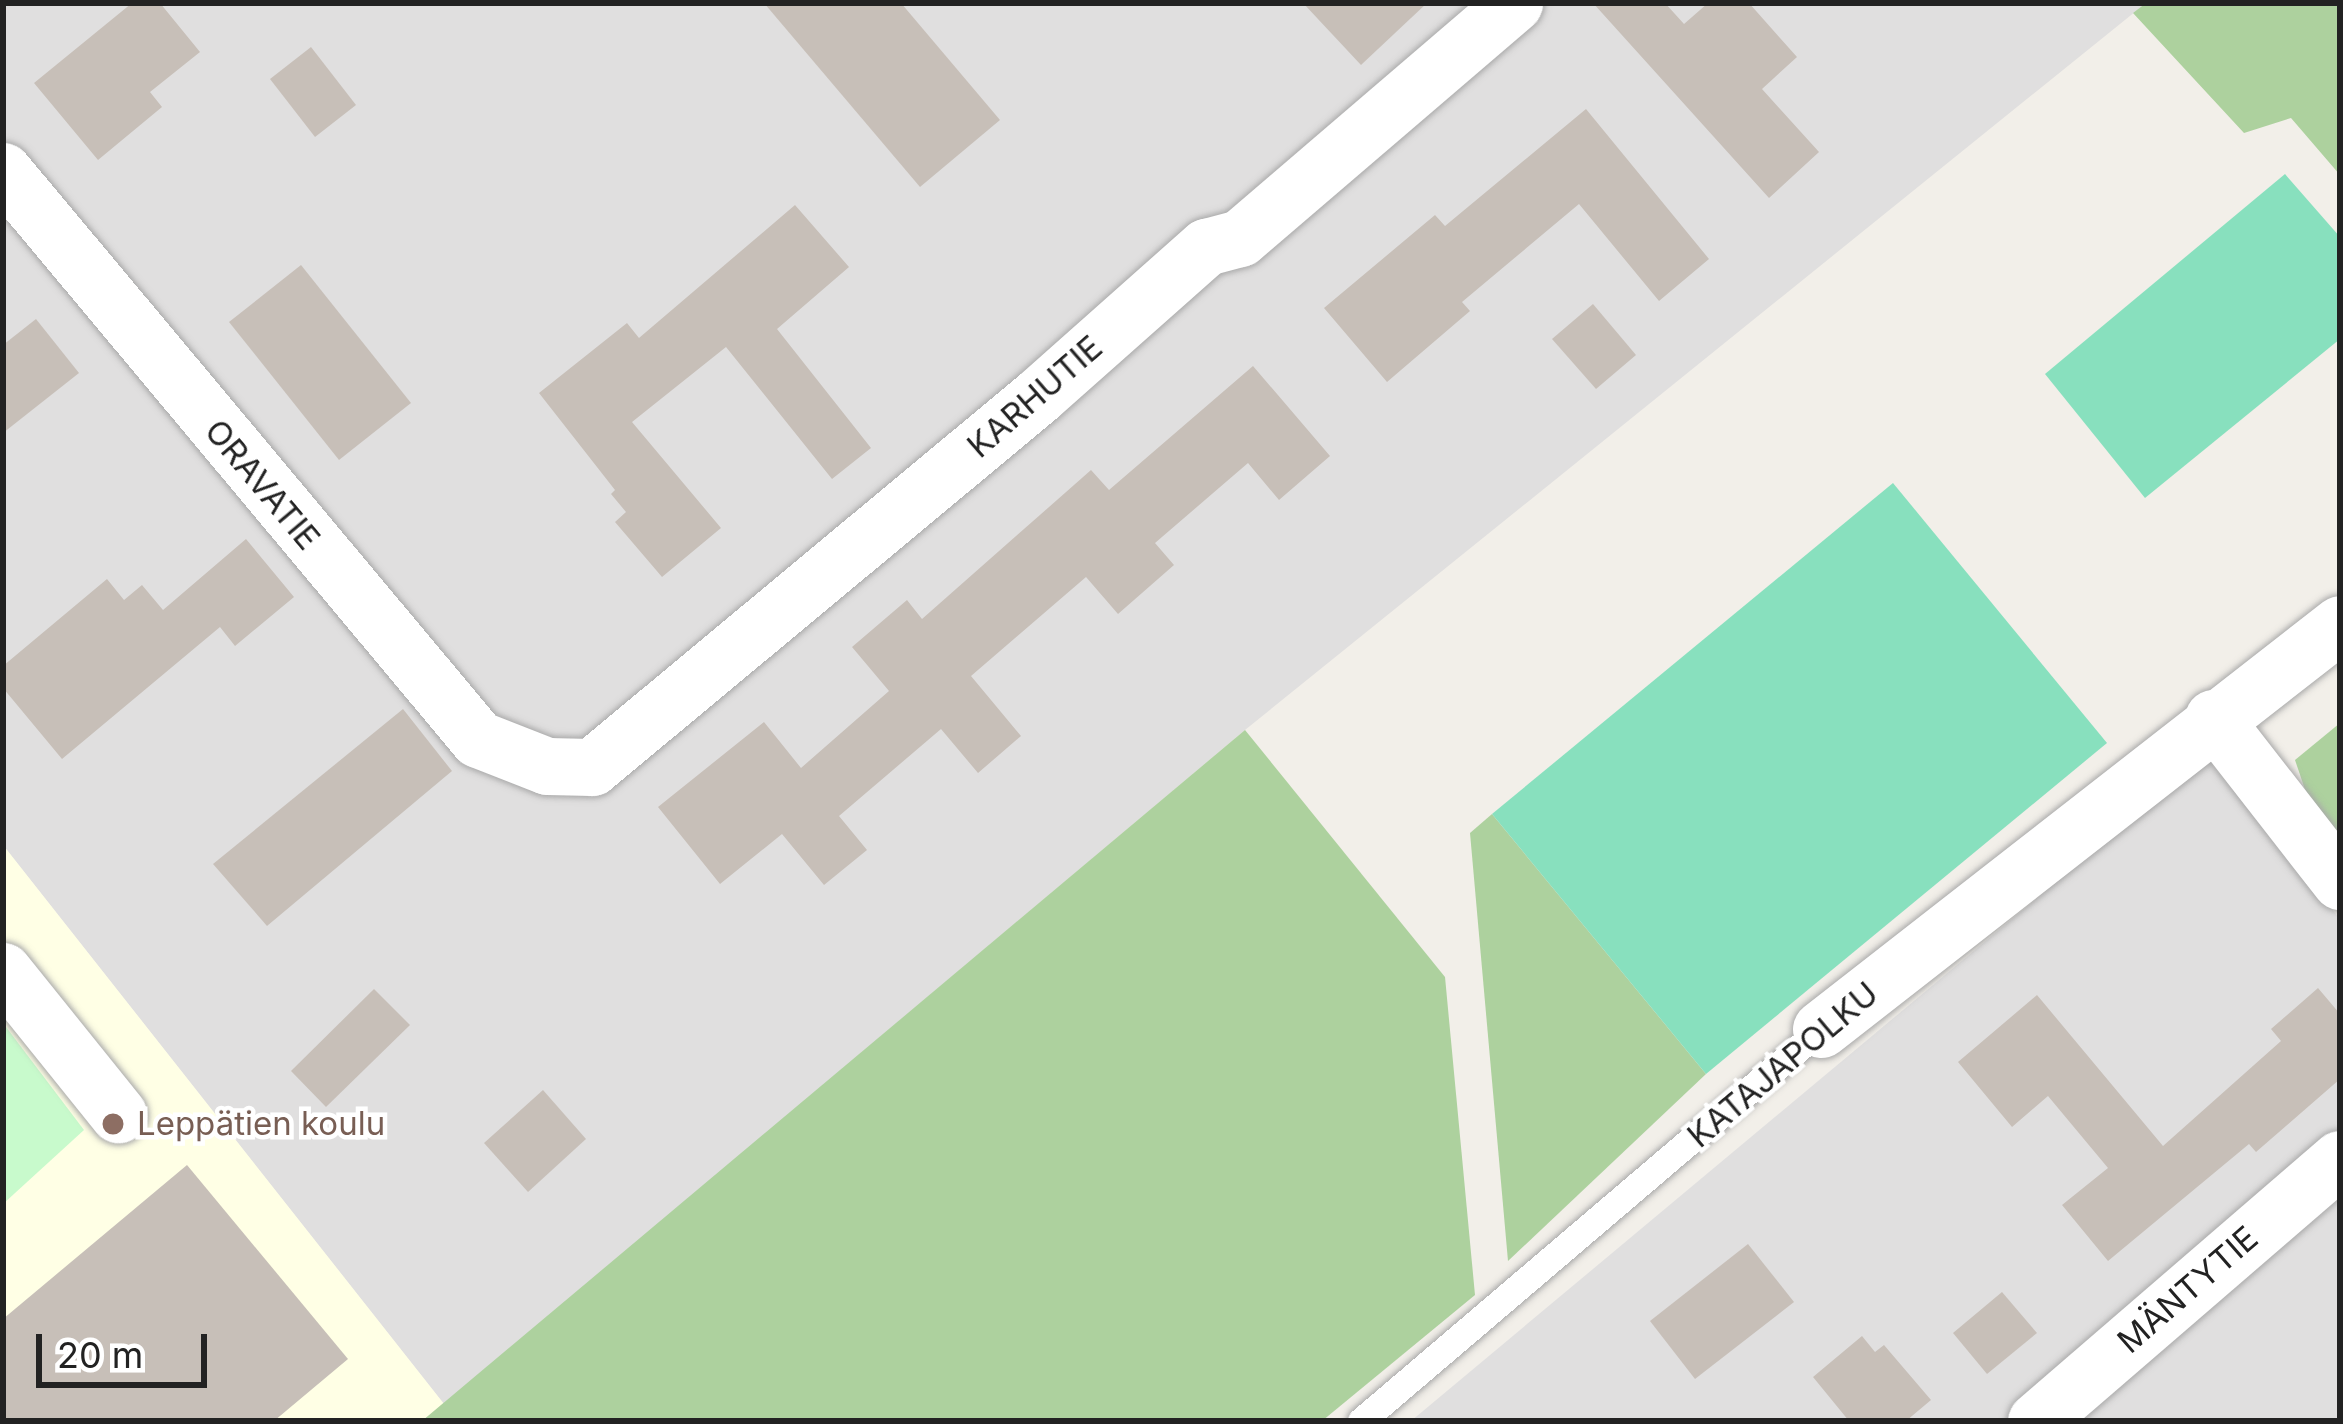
<!DOCTYPE html>
<html>
<head>
<meta charset="utf-8">
<style>
	body { margin:0 }
	#map { position:relative; width:2343px; height:1424px; overflow:hidden; background:#f2efe9; font-family:Inter,sans-serif }
	div>[style] { position:absolute }
	.residential>* { inset:0; background:#e0dfdf }
	.education>* { inset:0; background:#ffffe5 }
	.forest>* { inset:0; background:#add19e }
	.park>* { inset:0; background:#c8facc }
	.pitch>* { inset:0; background:#88e0be }
	.building>* { inset:0; background:#c7bfb8 }
	.roads { filter:drop-shadow(0 0 3px #a9a9a9) drop-shadow(0 0 3px #a9a9a9) }
	.lane>* { height:27px; margin:-13.5px; padding:0 13.5px; transform-origin:13.5px; border-radius:13.5px; background:#fff }
	.street>* { height:57px; margin:-28.5px; padding:0 28.5px; transform-origin:28.5px; border-radius:28.5px; background:#fff }
	.dots>* { width:33px; height:33px; translate:-50% -50%; box-sizing:border-box; border:6px solid #fff; border-radius:50% }
	span { translate:-50% -50%; white-space:nowrap; text-align:center; line-height:1.15; -webkit-text-stroke:9px #fff; paint-order:stroke }
	.street-label { font-size:33px; color:#222 }
	.education-label { font-size:33px; color:#785e54 }
	.left { translate:0 -50%; text-align:left }
	.frame { position:absolute; inset:0; border:6px solid #222; pointer-events:none }
	.scale { position:absolute; left:36px; top:1334px; width:171px; height:54px; box-sizing:border-box; border:6px solid #222; border-top:0; padding-left:15px; font-size:36px; line-height:42px; white-space:nowrap; color:#222; -webkit-text-stroke:9px #fff; paint-order:stroke }
</style>
</head>
<body>
<div id="map">
	<div class="residential">
		<i style="clip-path:polygon(3px 3px,2146px 3px,1245px 730px,444px 1404px,3px 845px)"></i>
		<i style="clip-path:polygon(2206px 757px,2340px 919px,2340px 1421px,1411px 1421px)"></i>
	</div>
	<div class="education">
		<i style="clip-path:polygon(3px 845px,444px 1404px,422px 1421px,3px 1421px)"></i>
	</div>
	<div class="forest">
		<i style="clip-path:polygon(2146px 3px,2336px 3px,2340px 8px,2340px 175px,2291px 118px,2244px 133px,2133px 13px)"></i>
		<i style="clip-path:polygon(2340px 723px,2340px 851px,2316px 822px,2295px 760px)"></i>
		<i style="clip-path:polygon(1245px 730px,1445px 977px,1475px 1295px,1322px 1421px,422px 1421px)"></i>
		<i style="clip-path:polygon(1492px 814px,1706px 1074px,1508px 1261px,1470px 833px)"></i>
	</div>
	<div class="park">
		<i style="clip-path:polygon(3px 1023px,84px 1130px,3px 1204px)"></i>
	</div>
	<div class="pitch">
		<i style="clip-path:polygon(2285px 174px,2340px 237px,2340px 339px,2145px 498px,2045px 374px)"></i>
		<i style="clip-path:polygon(1893px 483px,2107px 743px,1706px 1074px,1492px 814px)"></i>
	</div>
	<div class="building">
		<i style="clip-path:polygon(132px 3px,160px 3px,200px 52px,150px 92px,162px 107px,98px 160px,34px 83px)"></i>
		<i style="clip-path:polygon(764px 3px,901px 3px,1000px 120px,920px 187px)"></i>
		<i style="clip-path:polygon(1303px 3px,1427px 3px,1361px 65px)"></i>
		<i style="clip-path:polygon(1593px 3px,1665px 3px,1684px 24px,1708px 3px,1749px 3px,1797px 57px,1762px 89px,1819px 152px,1769px 198px)"></i>
		<i style="clip-path:polygon(311px 47px,356px 105px,315px 137px,270px 79px)"></i>
		<i style="clip-path:polygon(1586px 109px,1709px 259px,1659px 301px,1579px 204px,1462px 302px,1470px 311px,1387px 382px,1324px 308px,1435px 215px,1445px 226px)"></i>
		<i style="clip-path:polygon(795px 205px,849px 267px,777px 329px,871px 448px,832px 479px,726px 347px,632px 422px,721px 528px,662px 577px,615px 522px,626px 512px,611px 494px,615px 490px,539px 393px,627px 323px,639px 338px)"></i>
		<i style="clip-path:polygon(301px 265px,411px 403px,339px 460px,229px 322px)"></i>
		<i style="clip-path:polygon(1593px 304px,1636px 355px,1596px 389px,1552px 339px)"></i>
		<i style="clip-path:polygon(36px 319px,79px 373px,3px 433px,3px 345px)"></i>
		<i style="clip-path:polygon(1253px 366px,1330px 456px,1279px 500px,1248px 463px,1155px 543px,1174px 565px,1118px 614px,1086px 577px,971px 676px,1021px 736px,978px 773px,941px 729px,839px 816px,867px 850px,824px 885px,782px 834px,720px 884px,658px 807px,764px 722px,801px 768px,889px 691px,852px 647px,907px 600px,922px 619px,1091px 470px,1109px 490px)"></i>
		<i style="clip-path:polygon(246px 539px,294px 597px,235px 646px,220px 627px,62px 759px,3px 688px,3px 666px,107px 579px,124px 600px,142px 585px,163px 610px)"></i>
		<i style="clip-path:polygon(403px 709px,452px 771px,267px 926px,213px 864px)"></i>
		<i style="clip-path:polygon(2318px 988px,2340px 1014px,2340px 1079px,2256px 1152px,2249px 1144px,2108px 1261px,2062px 1205px,2108px 1168px,2048px 1096px,2012px 1127px,1958px 1062px,2037px 995px,2163px 1146px,2281px 1041px,2271px 1029px)"></i>
		<i style="clip-path:polygon(374px 989px,410px 1025px,326px 1107px,291px 1071px)"></i>
		<i style="clip-path:polygon(543px 1090px,586px 1139px,528px 1192px,484px 1143px)"></i>
		<i style="clip-path:polygon(187px 1165px,348px 1359px,274px 1421px,3px 1421px,3px 1319px)"></i>
		<i style="clip-path:polygon(1748px 1244px,1794px 1302px,1695px 1379px,1650px 1321px)"></i>
		<i style="clip-path:polygon(2002px 1292px,2037px 1333px,1987px 1374px,1953px 1333px)"></i>
		<i style="clip-path:polygon(1862px 1336px,1875px 1352px,1884px 1345px,1931px 1400px,1906px 1421px,1849px 1421px,1813px 1377px)"></i>
	</div>
	<div class="roads">
		<div class="lane">
			<i style="left:1361px;top:1421px;width:604px;rotate:-40.44deg"></i>
		</div>
		<div class="street">
			<i style="left:3px;top:171px;width:740px;rotate:50.1deg"></i>
			<i style="left:478px;top:739px;width:74px;rotate:21.4deg"></i>
			<i style="left:547px;top:766px;width:45px;rotate:1.3deg"></i>
			<i style="left:592px;top:767px;width:580px;rotate:-39.75deg"></i>
			<i style="left:1038px;top:396px;width:225px;rotate:-41.6deg"></i>
			<i style="left:1206px;top:247px;width:35px;rotate:-15deg"></i>
			<i style="left:1240px;top:238px;width:361px;rotate:-40.6deg"></i>
			<i style="left:2213px;top:718px;width:207px;rotate:52.1deg"></i>
			<i style="left:3px;top:971px;width:184px;rotate:51.2deg"></i>
			<i style="left:1821px;top:1029px;width:658px;rotate:-37.97deg"></i>
			<i style="left:2036px;top:1421px;width:401px;rotate:-40.8deg"></i>
		</div>
	</div>
	<div class="dots">
		<i style="left:113px;top:1124px;background:#8d6e63"></i>
	</div>
	<div class="street-label">
		<span style="left:1035px;top:397px;rotate:-41deg">KARHUTIE</span>
		<span style="left:262px;top:485px;rotate:50deg">ORAVATIE</span>
		<span style="left:1783px;top:1065px;rotate:-40deg">KATAJAPOLKU</span>
		<span style="left:2188px;top:1290px;rotate:-41deg">MÄNTYTIE</span>
	</div>
	<div class="education-label">
		<span class="left" style="left:137px;top:1124px">Leppätien koulu</span>
	</div>
	<div class="frame"></div>
	<div class="scale">20 m</div>
</div>
</body>
</html>
